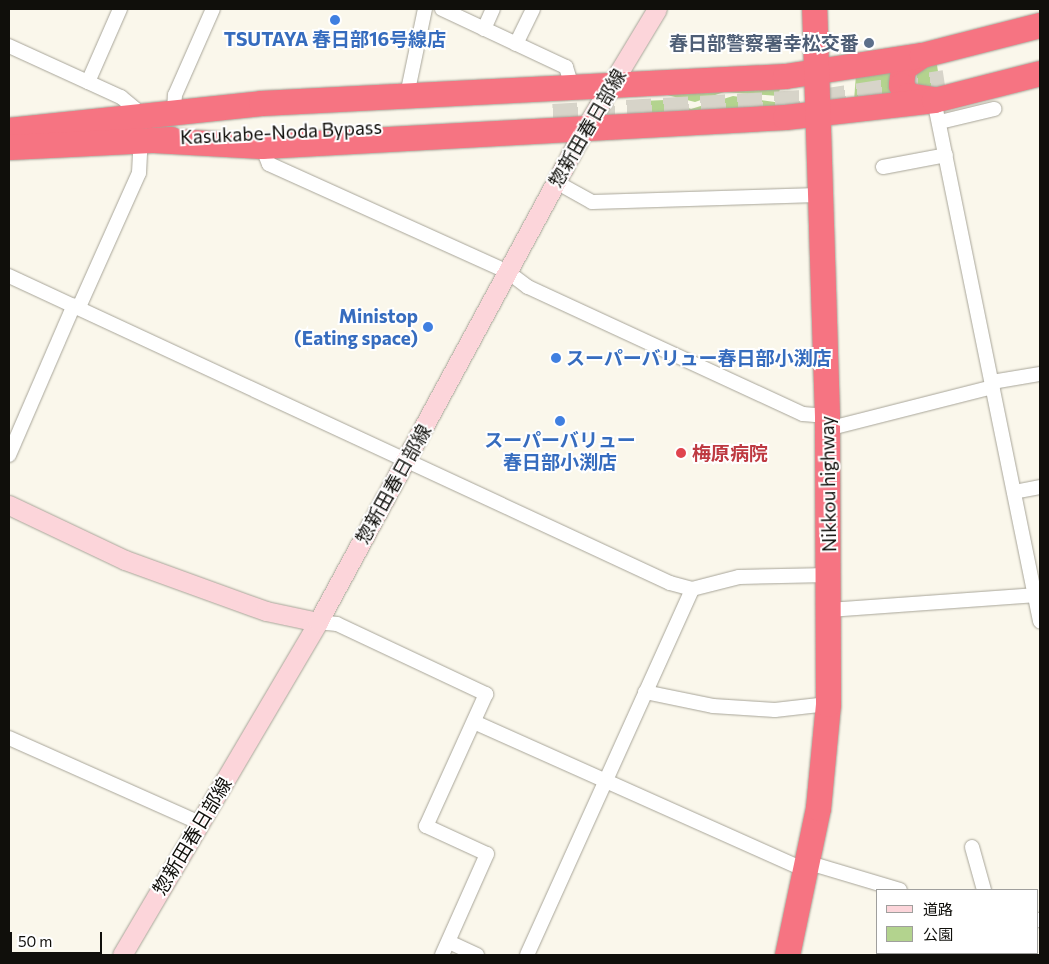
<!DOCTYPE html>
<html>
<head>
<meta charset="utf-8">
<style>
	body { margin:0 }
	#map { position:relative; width:1049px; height:964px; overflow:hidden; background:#faf7eb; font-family:Commissioner,"Noto Sans JP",sans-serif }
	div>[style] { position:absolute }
	.green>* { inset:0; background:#b3d38e }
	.highway-tunnel>* { height:25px; margin-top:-12.5px; transform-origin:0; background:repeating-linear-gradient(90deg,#d7d4c9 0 25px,transparent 0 37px) }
	.roads { filter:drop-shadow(0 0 1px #a8a599) drop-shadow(0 0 1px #a8a599) }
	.street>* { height:14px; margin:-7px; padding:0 7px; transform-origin:7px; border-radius:7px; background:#fff }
	.secondary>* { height:19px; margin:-9.5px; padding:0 9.5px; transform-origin:9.5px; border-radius:9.5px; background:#fcd5da }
	.highway>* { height:25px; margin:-12.5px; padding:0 12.5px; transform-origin:12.5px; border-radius:12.5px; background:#f67482 }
	.dots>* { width:14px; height:14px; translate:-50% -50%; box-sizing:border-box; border:2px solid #fff; border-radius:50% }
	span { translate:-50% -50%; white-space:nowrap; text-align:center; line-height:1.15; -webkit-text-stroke:4px #fff; paint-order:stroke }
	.shop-label { font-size:19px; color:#366cbe; font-weight:700 }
	.right { translate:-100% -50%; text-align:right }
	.left { translate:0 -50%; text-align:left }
	.service-label { font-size:19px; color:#4e5e75; font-weight:700 }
	.street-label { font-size:19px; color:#100f0b }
	.health-label { font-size:19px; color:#be3a42; font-weight:700 }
	.frame { position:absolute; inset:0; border:10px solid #100f0b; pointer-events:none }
	.legend { position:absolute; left:876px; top:889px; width:162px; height:65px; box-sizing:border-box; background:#fff; border:1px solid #9f9f9d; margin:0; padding:6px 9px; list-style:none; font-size:15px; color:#100f0b }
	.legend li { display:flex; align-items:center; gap:10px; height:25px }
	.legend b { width:25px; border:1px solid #9f9f9d }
	.scale { position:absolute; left:10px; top:932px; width:92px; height:22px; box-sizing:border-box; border:2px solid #100f0b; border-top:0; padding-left:6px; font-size:15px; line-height:18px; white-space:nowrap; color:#100f0b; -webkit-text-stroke:4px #fff; paint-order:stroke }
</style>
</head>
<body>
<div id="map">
	<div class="green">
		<i style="clip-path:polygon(936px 59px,941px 90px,913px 91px,909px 70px)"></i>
		<i style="clip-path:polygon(890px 67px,893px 93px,854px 101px,856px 74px)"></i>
		<i style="clip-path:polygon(781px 85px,778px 96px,724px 92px,695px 102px,659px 93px)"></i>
		<i style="clip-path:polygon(733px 96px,782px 103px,782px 111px,628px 117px,642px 101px,665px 100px,691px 109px)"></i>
	</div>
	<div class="highway-tunnel">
		<i style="left:553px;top:116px;width:268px;rotate:-3.2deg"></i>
		<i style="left:821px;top:101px;width:125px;rotate:-8.7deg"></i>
	</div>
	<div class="roads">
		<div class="street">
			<i style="left:442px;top:9px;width:137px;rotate:25.1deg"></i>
			<i style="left:566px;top:67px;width:21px;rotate:73deg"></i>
			<i style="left:484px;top:29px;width:22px;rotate:-66deg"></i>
			<i style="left:516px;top:44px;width:39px;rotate:-64deg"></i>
			<i style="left:9px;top:46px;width:123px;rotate:24.5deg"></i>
			<i style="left:121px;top:97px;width:26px;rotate:40deg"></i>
			<i style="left:88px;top:82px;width:80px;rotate:-66.3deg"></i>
			<i style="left:407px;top:95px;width:88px;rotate:-78.2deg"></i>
			<i style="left:934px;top:100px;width:532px;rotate:78.5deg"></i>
			<i style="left:174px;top:112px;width:17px;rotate:-87deg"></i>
			<i style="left:175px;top:95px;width:94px;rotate:-66.2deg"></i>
			<i style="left:940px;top:122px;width:56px;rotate:-13.5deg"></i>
			<i style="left:262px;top:146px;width:19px;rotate:69deg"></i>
			<i style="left:269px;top:164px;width:262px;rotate:24.3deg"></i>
			<i style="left:508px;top:272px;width:25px;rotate:37deg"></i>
			<i style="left:528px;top:287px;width:303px;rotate:24.8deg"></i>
			<i style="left:803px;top:414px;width:24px;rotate:5deg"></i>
			<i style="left:883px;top:167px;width:64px;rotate:-10.8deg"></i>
			<i style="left:556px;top:182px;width:41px;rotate:29.1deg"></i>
			<i style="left:592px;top:202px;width:227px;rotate:-1.8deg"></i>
			<i style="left:9px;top:276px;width:729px;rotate:24.91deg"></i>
			<i style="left:670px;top:583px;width:23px;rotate:15deg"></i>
			<i style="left:692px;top:589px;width:49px;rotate:-14.3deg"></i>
			<i style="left:739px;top:577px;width:90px;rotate:-1.3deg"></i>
			<i style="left:79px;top:307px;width:147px;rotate:-65.9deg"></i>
			<i style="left:139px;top:173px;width:33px;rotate:-87deg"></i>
			<i style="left:992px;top:382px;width:49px;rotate:-9.5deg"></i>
			<i style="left:827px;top:429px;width:171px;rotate:-14.2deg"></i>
			<i style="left:9px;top:455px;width:163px;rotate:-66.6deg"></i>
			<i style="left:1014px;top:492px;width:26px;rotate:-11deg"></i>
			<i style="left:829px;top:610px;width:212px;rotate:-4.1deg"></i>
			<i style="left:318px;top:622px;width:19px;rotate:6deg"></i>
			<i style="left:337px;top:624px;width:165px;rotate:25.2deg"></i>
			<i style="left:486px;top:694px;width:145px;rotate:114.4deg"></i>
			<i style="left:426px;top:826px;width:67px;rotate:24.7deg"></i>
			<i style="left:487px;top:854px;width:111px;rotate:114deg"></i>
			<i style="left:645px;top:692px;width:69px;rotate:11.6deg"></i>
			<i style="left:713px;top:706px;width:62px;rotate:3.7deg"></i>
			<i style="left:775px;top:710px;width:53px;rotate:-6.5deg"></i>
			<i style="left:474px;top:722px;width:363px;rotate:24.1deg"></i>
			<i style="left:9px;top:738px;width:209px;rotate:24deg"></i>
			<i style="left:972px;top:847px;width:45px;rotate:74.4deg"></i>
			<i style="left:806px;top:862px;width:98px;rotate:16.6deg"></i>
			<i style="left:1038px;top:920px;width:2px"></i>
			<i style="left:449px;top:942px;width:31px;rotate:25deg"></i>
			<i style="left:527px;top:955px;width:401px;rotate:-65.7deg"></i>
		</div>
		<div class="secondary">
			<i style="left:9px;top:505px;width:128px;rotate:25.4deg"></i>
			<i style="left:125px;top:560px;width:150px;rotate:19.9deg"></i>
			<i style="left:266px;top:611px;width:53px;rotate:11.9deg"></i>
			<i style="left:122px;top:955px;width:386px;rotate:-59.5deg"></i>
			<i style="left:318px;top:622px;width:559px;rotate:-61.6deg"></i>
			<i style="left:584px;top:130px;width:141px;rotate:-58.9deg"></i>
		</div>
		<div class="highway">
			<i style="left:922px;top:55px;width:23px;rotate:146deg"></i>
			<i style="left:903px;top:68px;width:17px;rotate:97deg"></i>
			<i style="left:901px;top:85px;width:12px;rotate:55deg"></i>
			<i style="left:908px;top:95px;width:24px;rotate:9deg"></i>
			<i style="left:9px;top:130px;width:253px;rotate:-6.1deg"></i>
			<i style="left:261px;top:103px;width:525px;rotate:-2.95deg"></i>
			<i style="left:785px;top:76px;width:139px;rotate:-8.7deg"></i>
			<i style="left:922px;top:55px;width:122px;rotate:-14.3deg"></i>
			<i style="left:154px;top:140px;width:108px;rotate:3.2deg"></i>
			<i style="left:262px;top:146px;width:524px;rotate:-3.17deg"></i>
			<i style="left:785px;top:117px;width:150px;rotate:-6.5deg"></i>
			<i style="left:934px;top:100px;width:109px;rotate:-14.3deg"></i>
			<i style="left:9px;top:147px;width:162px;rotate:-2.8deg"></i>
			<i style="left:787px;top:955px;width:150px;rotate:-78.1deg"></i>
			<i style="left:818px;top:808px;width:104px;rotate:-84.5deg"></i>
			<i style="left:828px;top:704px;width:288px;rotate:-90.2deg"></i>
			<i style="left:827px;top:416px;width:407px;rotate:-91.8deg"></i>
		</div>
	</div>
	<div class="dots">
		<i style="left:335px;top:20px;background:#3f7fe0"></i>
		<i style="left:869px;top:43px;background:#5c6f8a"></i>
		<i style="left:428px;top:327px;background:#3f7fe0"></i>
		<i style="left:556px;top:358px;background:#3f7fe0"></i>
		<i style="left:560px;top:421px;background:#3f7fe0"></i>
		<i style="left:681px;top:453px;background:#e0444e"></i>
	</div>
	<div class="shop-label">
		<span style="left:335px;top:39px">TSUTAYA 春日部16号線店</span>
		<span class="right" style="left:418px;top:327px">Ministop<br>(Eating space)</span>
		<span class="left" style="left:566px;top:358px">スーパーバリュー春日部小渕店</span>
		<span style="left:560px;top:451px">スーパーバリュー<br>春日部小渕店</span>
	</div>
	<div class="service-label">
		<span class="right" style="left:859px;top:43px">春日部警察署幸松交番</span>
	</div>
	<div class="street-label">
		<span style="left:587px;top:128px;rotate:-60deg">惣新田春日部線</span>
		<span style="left:281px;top:132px;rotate:-3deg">Kasukabe-Noda Bypass</span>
		<span style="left:393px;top:484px;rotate:-61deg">惣新田春日部線</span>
		<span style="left:828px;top:484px;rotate:-91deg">Nikkou highway</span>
		<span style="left:192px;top:836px;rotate:-59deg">惣新田春日部線</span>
	</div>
	<div class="health-label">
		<span class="left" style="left:692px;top:453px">梅原病院</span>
	</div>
	<div class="frame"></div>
	<ul class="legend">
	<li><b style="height:6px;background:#fcd5da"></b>道路</li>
	<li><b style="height:14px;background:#b3d38e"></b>公園</li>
	</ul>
	<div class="scale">50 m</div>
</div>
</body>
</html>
